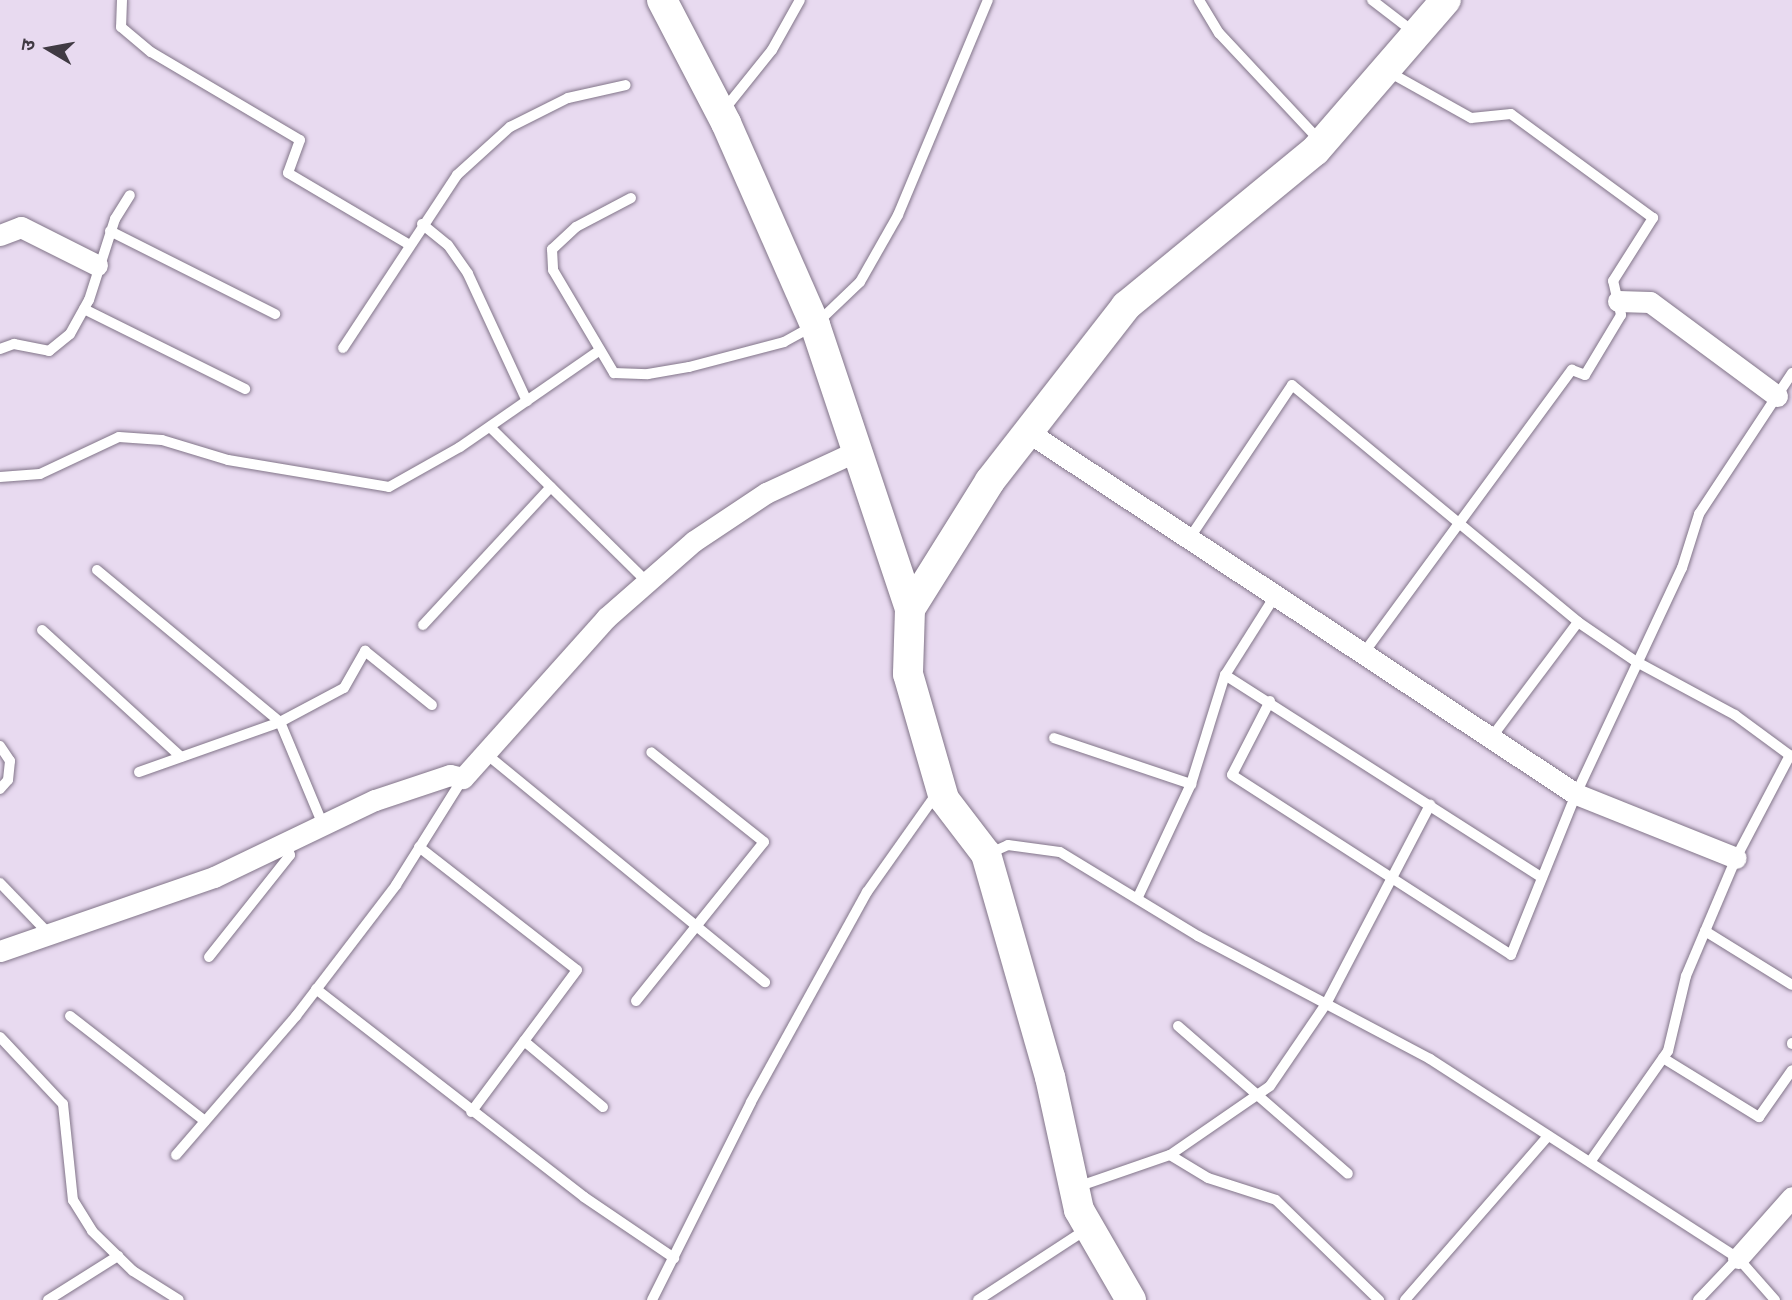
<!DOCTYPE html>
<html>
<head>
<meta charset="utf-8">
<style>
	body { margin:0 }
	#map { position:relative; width:1792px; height:1300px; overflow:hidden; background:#e8daf0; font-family:"Space Grotesk","Noto Sans Devanagari",sans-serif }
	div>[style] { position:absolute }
	.roads { filter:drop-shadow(0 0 2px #827589) drop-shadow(0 0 2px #827589) }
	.lane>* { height:10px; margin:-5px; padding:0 5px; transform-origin:5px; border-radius:5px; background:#fff }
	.street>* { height:21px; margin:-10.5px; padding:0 10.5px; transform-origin:10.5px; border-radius:10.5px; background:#fff }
	.secondary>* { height:30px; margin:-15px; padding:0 15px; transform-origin:15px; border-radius:15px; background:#fff }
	span { translate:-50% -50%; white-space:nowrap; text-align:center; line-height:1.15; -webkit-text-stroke:7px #e8daf0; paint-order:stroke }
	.north { position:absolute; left:14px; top:14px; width:70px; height:70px; -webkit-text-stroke:5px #e8daf0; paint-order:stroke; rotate:280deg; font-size:19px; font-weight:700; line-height:28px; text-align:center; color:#403a43 }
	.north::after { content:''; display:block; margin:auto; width:24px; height:32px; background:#403a43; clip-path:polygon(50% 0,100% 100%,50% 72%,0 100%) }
</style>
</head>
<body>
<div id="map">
	<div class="roads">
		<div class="lane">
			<i style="left:122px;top:0;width:27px;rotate:92deg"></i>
			<i style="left:121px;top:27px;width:39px;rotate:40deg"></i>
			<i style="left:151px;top:52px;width:173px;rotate:30.6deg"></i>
			<i style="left:300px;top:140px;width:35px;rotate:110deg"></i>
			<i style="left:288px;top:173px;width:139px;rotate:30.6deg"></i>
			<i style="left:1199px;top:0;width:39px;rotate:59deg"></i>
			<i style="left:1219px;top:33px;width:148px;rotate:46.9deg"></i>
			<i style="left:1372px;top:0;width:54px;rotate:37.5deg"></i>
			<i style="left:723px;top:111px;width:78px;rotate:-51.2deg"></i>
			<i style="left:772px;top:50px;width:57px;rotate:-60.8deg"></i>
			<i style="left:631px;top:198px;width:62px;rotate:152.2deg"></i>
			<i style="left:576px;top:227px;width:33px;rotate:137deg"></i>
			<i style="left:552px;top:249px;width:21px;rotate:87deg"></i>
			<i style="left:553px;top:270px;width:120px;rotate:59.4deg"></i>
			<i style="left:614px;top:373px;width:34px;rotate:2deg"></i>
			<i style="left:648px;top:374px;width:42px;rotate:-9.7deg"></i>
			<i style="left:689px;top:367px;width:98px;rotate:-14.7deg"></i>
			<i style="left:784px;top:342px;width:35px;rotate:-29deg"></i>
			<i style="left:815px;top:325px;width:62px;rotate:-43.7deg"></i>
			<i style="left:860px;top:282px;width:77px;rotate:-60.4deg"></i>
			<i style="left:898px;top:215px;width:233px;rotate:-67.3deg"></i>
			<i style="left:422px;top:224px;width:33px;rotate:39deg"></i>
			<i style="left:448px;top:245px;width:35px;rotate:55deg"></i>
			<i style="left:468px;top:274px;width:140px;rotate:65.1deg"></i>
			<i style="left:110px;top:231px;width:185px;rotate:26.7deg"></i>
			<i style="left:84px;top:309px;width:180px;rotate:26.4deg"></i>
			<i style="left:343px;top:348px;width:207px;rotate:-56.6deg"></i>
			<i style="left:457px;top:175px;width:72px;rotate:-42.2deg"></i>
			<i style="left:510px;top:127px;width:65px;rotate:-26.6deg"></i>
			<i style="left:568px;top:98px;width:59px;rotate:-12.6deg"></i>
			<i style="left:0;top:349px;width:15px;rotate:-20deg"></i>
			<i style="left:14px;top:344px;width:36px;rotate:11deg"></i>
			<i style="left:49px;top:351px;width:27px;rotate:-39deg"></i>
			<i style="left:70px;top:334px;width:39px;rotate:-61deg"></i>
			<i style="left:89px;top:300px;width:85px;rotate:-72.2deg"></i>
			<i style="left:115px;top:219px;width:28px;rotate:-58deg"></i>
			<i style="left:490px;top:427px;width:221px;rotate:44.6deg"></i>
			<i style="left:0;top:477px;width:40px;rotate:-4.3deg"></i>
			<i style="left:40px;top:474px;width:87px;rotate:-25.1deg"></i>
			<i style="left:119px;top:437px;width:43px;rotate:4deg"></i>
			<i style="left:162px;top:440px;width:69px;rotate:16.9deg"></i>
			<i style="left:228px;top:460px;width:163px;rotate:9.5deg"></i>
			<i style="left:389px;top:487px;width:81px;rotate:-29.4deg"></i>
			<i style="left:460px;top:447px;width:170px;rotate:-34.7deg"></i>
			<i style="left:1189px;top:539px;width:185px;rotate:-56.2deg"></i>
			<i style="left:1292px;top:385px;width:371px;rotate:39.6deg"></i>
			<i style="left:1578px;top:622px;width:69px;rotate:34.4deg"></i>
			<i style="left:1635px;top:661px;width:114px;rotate:28.4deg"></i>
			<i style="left:1735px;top:715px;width:71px;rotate:36.4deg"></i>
			<i style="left:97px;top:570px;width:238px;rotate:39.7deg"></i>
			<i style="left:280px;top:722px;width:112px;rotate:67.3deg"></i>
			<i style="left:1275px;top:596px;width:93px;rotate:122.3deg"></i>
			<i style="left:1225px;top:675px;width:376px;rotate:32.6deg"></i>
			<i style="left:423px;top:625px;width:188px;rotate:-47.2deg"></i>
			<i style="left:42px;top:630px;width:188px;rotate:42.4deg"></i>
			<i style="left:1363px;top:654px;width:353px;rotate:-53.7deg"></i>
			<i style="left:1572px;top:370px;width:14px;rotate:21deg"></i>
			<i style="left:1585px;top:375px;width:70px;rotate:-59deg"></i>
			<i style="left:1621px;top:315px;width:35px;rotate:-103deg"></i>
			<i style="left:1613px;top:281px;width:75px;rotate:-57.6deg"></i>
			<i style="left:1653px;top:218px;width:176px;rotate:-143.8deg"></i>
			<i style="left:1511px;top:114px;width:40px;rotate:174.3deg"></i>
			<i style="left:1471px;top:118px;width:96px;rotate:-150.8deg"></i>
			<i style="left:1270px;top:701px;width:83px;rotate:117.2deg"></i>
			<i style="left:1232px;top:775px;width:332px;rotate:32.8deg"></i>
			<i style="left:1511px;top:955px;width:174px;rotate:-68deg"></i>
			<i style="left:1576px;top:794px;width:250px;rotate:-64.9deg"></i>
			<i style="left:1682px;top:568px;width:57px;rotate:-72.5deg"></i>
			<i style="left:1699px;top:514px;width:169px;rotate:-56.6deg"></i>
			<i style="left:1054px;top:738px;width:145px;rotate:18.6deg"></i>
			<i style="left:1491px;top:738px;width:145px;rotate:-53.1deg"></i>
			<i style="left:0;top:746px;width:18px;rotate:56deg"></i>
			<i style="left:10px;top:761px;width:19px;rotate:96deg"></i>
			<i style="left:8px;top:780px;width:12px;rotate:132deg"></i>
			<i style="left:485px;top:753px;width:362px;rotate:39.3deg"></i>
			<i style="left:139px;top:772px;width:150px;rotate:-19.5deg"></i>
			<i style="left:280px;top:722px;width:72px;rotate:-28deg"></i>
			<i style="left:344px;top:688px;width:43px;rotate:-60.4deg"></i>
			<i style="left:365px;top:651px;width:86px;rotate:38.9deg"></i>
			<i style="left:419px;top:847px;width:200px;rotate:37.9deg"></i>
			<i style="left:577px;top:970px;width:177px;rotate:126.7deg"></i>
			<i style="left:988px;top:854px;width:22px;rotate:-24deg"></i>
			<i style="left:1008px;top:845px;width:52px;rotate:7.7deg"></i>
			<i style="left:1060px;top:852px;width:162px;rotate:31.3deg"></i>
			<i style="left:1198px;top:936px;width:263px;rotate:27.9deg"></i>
			<i style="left:1430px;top:1059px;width:367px;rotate:32.9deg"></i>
			<i style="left:1738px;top:1258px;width:56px;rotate:48.6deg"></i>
			<i style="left:0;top:883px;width:71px;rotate:46.1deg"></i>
			<i style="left:1138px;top:897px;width:125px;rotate:-64.9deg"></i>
			<i style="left:1191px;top:784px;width:114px;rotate:-72.7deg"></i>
			<i style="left:1705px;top:931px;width:102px;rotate:31.8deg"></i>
			<i style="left:209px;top:957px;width:130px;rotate:-51.5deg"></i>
			<i style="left:290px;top:855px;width:13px;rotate:-108deg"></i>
			<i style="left:316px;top:989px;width:339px;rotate:37.8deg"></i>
			<i style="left:584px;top:1197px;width:109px;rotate:34.1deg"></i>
			<i style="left:636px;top:1001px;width:204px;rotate:-51.2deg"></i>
			<i style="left:764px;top:842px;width:144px;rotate:-141.5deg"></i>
			<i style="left:70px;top:1016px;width:171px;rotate:37.9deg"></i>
			<i style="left:1178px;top:1026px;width:225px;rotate:41deg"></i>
			<i style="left:0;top:1037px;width:92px;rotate:46.8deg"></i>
			<i style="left:63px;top:1104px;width:97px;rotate:84.1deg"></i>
			<i style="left:73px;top:1200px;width:36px;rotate:58deg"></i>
			<i style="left:92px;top:1231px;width:57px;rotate:44.3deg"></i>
			<i style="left:133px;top:1271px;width:54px;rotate:32.2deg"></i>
			<i style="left:524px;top:1041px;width:103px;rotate:39.9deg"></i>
			<i style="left:1792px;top:1043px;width:1px;rotate:90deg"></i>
			<i style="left:1663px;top:1058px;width:113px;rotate:31.6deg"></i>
			<i style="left:1759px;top:1117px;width:57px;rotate:-54.9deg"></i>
			<i style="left:176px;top:1155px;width:184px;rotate:-49.2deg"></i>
			<i style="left:296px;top:1016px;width:165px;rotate:-52.6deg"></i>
			<i style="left:396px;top:885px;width:126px;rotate:-57.9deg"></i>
			<i style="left:1170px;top:1155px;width:44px;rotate:31.2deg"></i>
			<i style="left:1208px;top:1178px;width:71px;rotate:17.9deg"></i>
			<i style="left:1276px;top:1200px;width:144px;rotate:44.2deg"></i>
			<i style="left:1590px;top:1162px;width:136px;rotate:-54.9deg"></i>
			<i style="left:1668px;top:1051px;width:77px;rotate:-76.5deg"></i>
			<i style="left:1686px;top:976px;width:128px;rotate:-67deg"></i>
			<i style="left:1736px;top:858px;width:116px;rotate:-62.3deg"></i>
			<i style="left:1077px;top:1187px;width:98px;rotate:-19deg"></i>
			<i style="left:1170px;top:1155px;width:121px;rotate:-34.6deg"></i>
			<i style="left:1270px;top:1086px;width:99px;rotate:-55.7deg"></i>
			<i style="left:1326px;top:1004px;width:225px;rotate:-62.4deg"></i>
			<i style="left:48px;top:1300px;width:83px;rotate:-32.2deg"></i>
			<i style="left:652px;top:1300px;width:221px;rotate:-63.4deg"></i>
			<i style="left:751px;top:1102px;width:240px;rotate:-61.1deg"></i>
			<i style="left:867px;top:892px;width:121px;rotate:-54.7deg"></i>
			<i style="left:978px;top:1300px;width:130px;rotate:-33.1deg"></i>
			<i style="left:1405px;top:1300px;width:218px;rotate:-48.9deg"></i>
			<i style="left:1698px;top:1300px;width:58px;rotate:-46.4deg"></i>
		</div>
		<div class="street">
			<i style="left:0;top:235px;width:22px;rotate:-21deg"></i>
			<i style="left:21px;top:227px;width:85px;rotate:26.6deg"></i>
			<i style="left:1618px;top:301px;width:32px;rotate:2deg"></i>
			<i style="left:1650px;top:302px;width:158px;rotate:36.5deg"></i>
			<i style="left:1028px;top:432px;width:657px;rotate:33.45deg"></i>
			<i style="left:1576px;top:794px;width:172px;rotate:21.8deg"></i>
			<i style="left:0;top:951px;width:226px;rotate:-19.1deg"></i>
			<i style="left:214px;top:877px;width:178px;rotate:-25.6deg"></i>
			<i style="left:375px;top:800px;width:79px;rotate:-18.4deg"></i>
			<i style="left:450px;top:775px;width:13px;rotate:13deg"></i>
			<i style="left:463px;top:778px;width:215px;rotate:-48.2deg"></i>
			<i style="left:606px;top:618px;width:117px;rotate:-41.2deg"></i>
			<i style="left:694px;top:541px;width:87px;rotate:-33.7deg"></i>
			<i style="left:766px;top:493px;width:100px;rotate:-24.8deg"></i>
			<i style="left:1738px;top:1258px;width:81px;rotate:-48.5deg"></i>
		</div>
		<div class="secondary">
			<i style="left:662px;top:0;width:139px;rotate:62.5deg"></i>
			<i style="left:726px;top:123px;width:221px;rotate:66.2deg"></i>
			<i style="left:815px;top:325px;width:299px;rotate:71.5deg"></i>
			<i style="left:910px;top:609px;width:65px;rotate:91.8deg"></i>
			<i style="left:908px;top:674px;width:130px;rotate:73.9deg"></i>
			<i style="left:944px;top:799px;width:69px;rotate:52.6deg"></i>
			<i style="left:986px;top:854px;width:232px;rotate:74deg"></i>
			<i style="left:1050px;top:1077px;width:136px;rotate:77.7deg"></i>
			<i style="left:1079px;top:1210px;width:104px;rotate:60deg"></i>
			<i style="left:910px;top:609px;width:151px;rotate:-58deg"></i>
			<i style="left:990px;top:481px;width:222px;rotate:-52.1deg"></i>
			<i style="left:1126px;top:306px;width:244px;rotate:-39.4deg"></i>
			<i style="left:1315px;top:151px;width:200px;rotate:-49.1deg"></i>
		</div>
	</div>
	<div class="north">उ</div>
</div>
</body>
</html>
